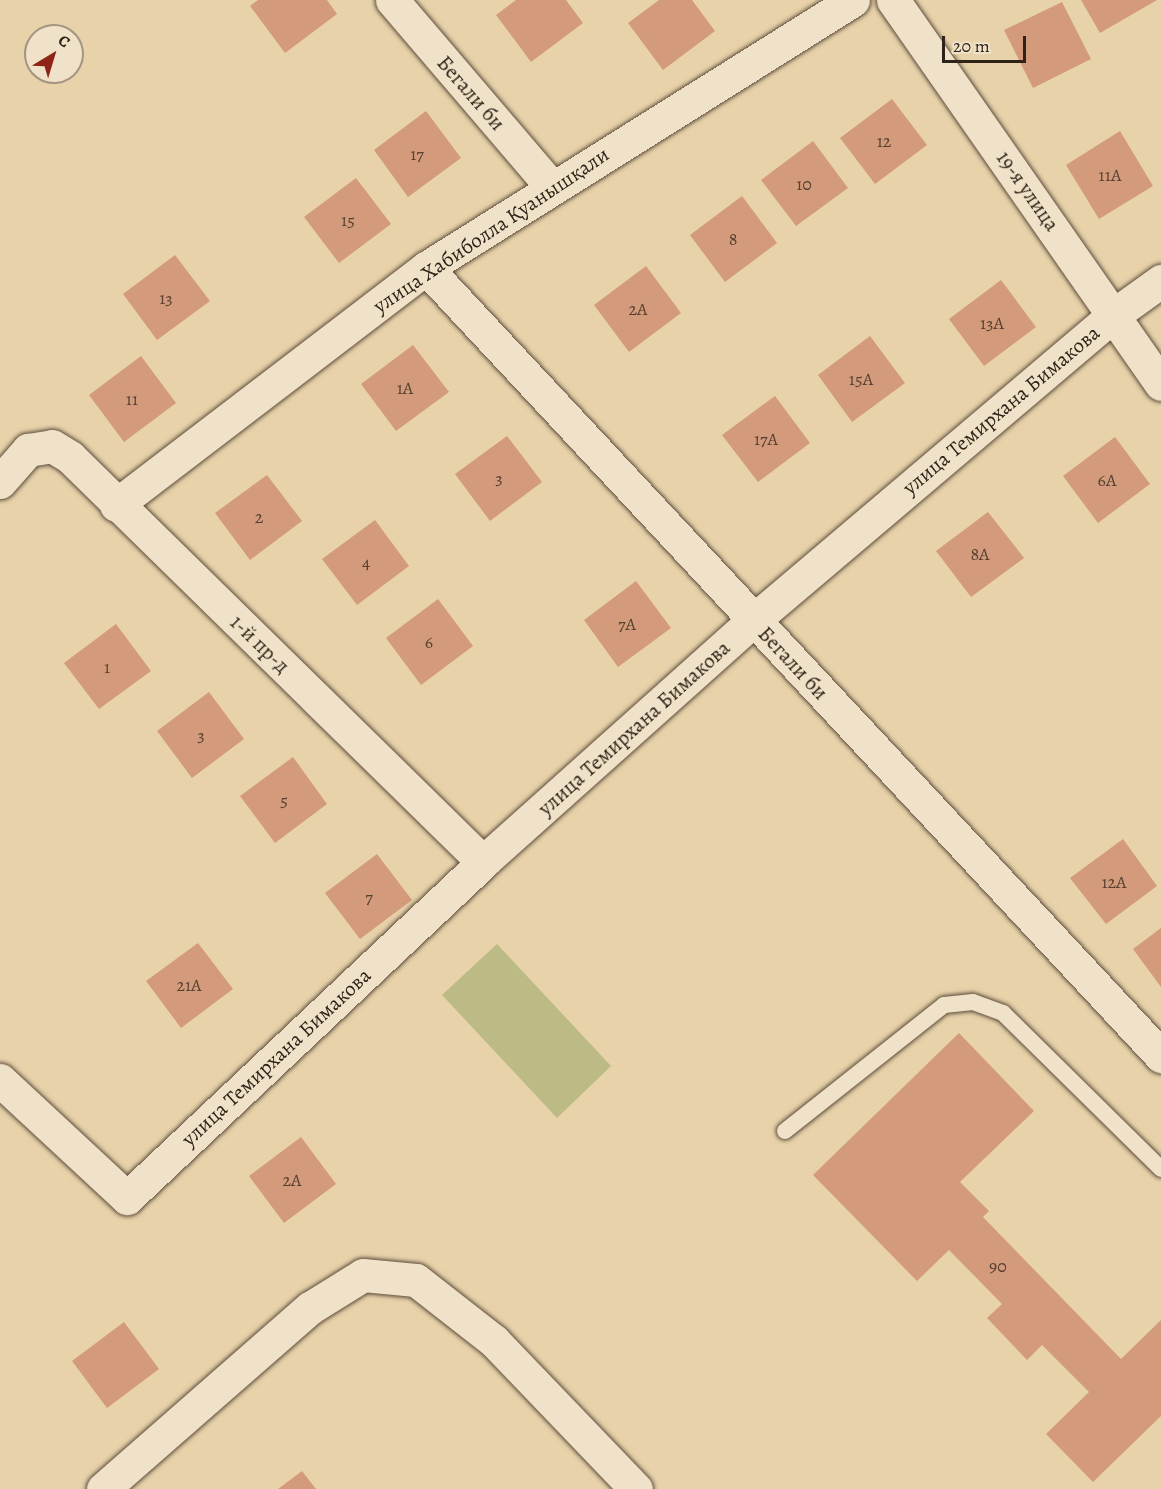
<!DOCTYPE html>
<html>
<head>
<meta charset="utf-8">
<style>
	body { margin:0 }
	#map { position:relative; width:1161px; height:1489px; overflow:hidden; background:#e8d2aa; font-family:Alegreya,serif }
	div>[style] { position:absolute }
	.green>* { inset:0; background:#bcba85 }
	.building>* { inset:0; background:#d39b7b }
	.roads { filter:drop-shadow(0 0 2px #5d4e3c) drop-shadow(0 0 2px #5d4e3c) }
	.service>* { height:16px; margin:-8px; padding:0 8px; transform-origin:8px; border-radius:8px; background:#f0e2c8 }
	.minor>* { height:33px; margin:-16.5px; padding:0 16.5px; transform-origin:16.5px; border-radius:16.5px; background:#f0e2c8 }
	span { translate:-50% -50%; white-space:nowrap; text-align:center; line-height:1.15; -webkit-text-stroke:4.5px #f0e2c8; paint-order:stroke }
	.number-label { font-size:18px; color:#584031 }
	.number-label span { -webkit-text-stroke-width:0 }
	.street-label { font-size:21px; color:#2f2218 }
	.north { position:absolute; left:24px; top:24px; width:60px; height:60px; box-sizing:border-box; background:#f0e2c8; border:2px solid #a39582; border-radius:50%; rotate:38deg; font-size:16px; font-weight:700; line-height:24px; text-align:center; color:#2f2218 }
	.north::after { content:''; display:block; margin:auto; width:21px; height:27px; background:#8f2418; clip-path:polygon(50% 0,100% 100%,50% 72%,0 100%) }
	.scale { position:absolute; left:942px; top:36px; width:84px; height:27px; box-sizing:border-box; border:3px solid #2f2218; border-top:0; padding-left:8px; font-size:18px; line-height:21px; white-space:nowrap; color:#2f2218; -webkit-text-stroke:4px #f0e2c8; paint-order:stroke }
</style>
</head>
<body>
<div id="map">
	<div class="green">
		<i style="clip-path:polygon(497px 944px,611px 1066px,557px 1118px,442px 995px)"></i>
	</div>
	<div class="building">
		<i style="clip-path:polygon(258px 0,327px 0,337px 14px,285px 53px,250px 6px)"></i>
		<i style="clip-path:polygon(516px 0,566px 0,583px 23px,531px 62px,496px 15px)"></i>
		<i style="clip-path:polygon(659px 0,692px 0,715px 31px,663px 70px,628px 23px)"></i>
		<i style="clip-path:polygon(1081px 0,1157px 0,1100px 33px)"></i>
		<i style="clip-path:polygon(1062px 2px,1091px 59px,1033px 88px,1004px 30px)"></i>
		<i style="clip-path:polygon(892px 99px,927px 145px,875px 184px,840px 138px)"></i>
		<i style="clip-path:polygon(426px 111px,461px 158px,408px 197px,374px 150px)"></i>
		<i style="clip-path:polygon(1120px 131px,1153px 186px,1099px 219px,1066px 165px)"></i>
		<i style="clip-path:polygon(813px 141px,848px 188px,796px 226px,761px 180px)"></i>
		<i style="clip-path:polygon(356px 178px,391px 224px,339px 263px,304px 217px)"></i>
		<i style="clip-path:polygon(742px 196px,777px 243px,725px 282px,690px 235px)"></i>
		<i style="clip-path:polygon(175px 255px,210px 301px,157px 340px,123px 294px)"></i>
		<i style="clip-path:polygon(646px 266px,681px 313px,629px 352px,594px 305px)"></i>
		<i style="clip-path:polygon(1001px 280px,1036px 327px,984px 366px,949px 319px)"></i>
		<i style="clip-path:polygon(870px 336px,905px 383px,852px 422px,818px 375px)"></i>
		<i style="clip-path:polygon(413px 345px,449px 392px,396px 431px,361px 384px)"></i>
		<i style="clip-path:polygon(141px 356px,176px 403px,124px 442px,89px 395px)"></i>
		<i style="clip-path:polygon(775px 396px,810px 443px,758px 482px,722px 435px)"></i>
		<i style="clip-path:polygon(507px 436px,542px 482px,490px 521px,455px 474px)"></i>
		<i style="clip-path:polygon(1115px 437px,1150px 484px,1098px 523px,1063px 476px)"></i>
		<i style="clip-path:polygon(267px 475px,302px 521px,250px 560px,215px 513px)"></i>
		<i style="clip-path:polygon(988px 512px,1024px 558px,971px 597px,936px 551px)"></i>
		<i style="clip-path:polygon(375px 520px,409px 566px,357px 605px,322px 559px)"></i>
		<i style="clip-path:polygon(636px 581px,671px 628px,618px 667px,584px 620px)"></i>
		<i style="clip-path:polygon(438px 599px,473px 646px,421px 685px,386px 638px)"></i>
		<i style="clip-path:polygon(116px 624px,151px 671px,99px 709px,64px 663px)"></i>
		<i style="clip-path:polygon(209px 692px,244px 739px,192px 778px,157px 731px)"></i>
		<i style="clip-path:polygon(293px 757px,327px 804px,275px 843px,240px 796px)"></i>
		<i style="clip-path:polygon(1123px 839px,1157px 886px,1106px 924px,1070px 878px)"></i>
		<i style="clip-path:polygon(377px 854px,412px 900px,360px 939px,325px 893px)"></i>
		<i style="clip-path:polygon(1161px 928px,1161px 987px,1133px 949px)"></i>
		<i style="clip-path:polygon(198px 943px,233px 989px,181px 1028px,146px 981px)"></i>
		<i style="clip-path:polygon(959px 1033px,1034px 1111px,960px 1182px,989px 1211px,983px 1217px,1121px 1359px,1161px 1320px,1161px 1416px,1093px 1482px,1046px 1434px,1089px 1392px,1042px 1345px,1027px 1360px,987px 1318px,1002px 1304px,949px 1250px,917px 1281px,813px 1175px)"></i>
		<i style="clip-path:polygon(301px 1137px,336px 1184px,284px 1223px,249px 1176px)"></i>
		<i style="clip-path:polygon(124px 1322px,159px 1369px,107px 1408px,72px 1361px)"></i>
		<i style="clip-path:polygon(302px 1471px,316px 1489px,278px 1489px)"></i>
	</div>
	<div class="roads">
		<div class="service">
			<i style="left:785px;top:1131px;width:203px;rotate:-38.4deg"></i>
			<i style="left:944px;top:1005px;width:29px;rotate:-6deg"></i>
			<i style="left:973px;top:1002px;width:32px;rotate:20deg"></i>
			<i style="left:1003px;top:1013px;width:222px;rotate:44.6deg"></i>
		</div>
		<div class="minor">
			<i style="left:392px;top:0;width:245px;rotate:49.5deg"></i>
			<i style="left:893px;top:0;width:468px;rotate:55.1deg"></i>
			<i style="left:426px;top:268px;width:1078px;rotate:46.99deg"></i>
			<i style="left:0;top:482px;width:43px;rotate:-48.8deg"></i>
			<i style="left:28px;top:450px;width:24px;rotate:-9deg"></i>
			<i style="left:52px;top:446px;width:21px;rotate:31deg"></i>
			<i style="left:70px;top:457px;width:578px;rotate:44.44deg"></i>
			<i style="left:116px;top:505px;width:390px;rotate:-37.4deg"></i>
			<i style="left:426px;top:268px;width:504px;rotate:-32.11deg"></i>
			<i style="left:0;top:1080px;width:173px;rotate:42.9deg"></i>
			<i style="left:127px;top:1198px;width:490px;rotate:-43.3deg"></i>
			<i style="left:483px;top:862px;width:363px;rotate:-41.8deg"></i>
			<i style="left:754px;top:620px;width:473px;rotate:-40.3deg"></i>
			<i style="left:1115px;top:314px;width:57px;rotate:-35.7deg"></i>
			<i style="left:103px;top:1489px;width:275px;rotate:-41.2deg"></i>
			<i style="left:310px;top:1308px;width:62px;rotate:-31.9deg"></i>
			<i style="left:363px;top:1275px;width:53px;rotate:5.4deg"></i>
			<i style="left:416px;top:1280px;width:99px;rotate:38deg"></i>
			<i style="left:494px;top:1341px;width:205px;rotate:46.2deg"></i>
		</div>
	</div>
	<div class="number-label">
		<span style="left:884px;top:141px">12</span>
		<span style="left:417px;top:154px">17</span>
		<span style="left:1110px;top:175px">11А</span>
		<span style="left:804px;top:184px">10</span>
		<span style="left:348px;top:220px">15</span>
		<span style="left:733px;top:239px">8</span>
		<span style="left:166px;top:298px">13</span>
		<span style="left:638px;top:309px">2А</span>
		<span style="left:992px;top:323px">13А</span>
		<span style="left:861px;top:379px">15А</span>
		<span style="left:405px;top:388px">1А</span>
		<span style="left:132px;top:399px">11</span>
		<span style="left:766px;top:439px">17А</span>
		<span style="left:499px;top:478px">3</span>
		<span style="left:1107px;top:480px">6А</span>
		<span style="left:259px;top:517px">2</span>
		<span style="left:980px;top:554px">8А</span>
		<span style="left:366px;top:562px">4</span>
		<span style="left:627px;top:624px">7А</span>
		<span style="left:429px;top:642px">6</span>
		<span style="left:107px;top:667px">1</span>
		<span style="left:201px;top:735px">3</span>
		<span style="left:284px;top:800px">5</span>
		<span style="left:1114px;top:882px">12А</span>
		<span style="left:369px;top:897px">7</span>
		<span style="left:189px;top:985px">21А</span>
		<span style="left:292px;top:1180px">2А</span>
		<span style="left:998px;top:1266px">90</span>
	</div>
	<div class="street-label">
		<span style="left:471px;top:93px;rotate:49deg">Бегали би</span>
		<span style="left:1028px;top:191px;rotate:55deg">19-я улица</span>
		<span style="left:491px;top:230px;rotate:-34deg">улица Хабиболла Қуанышқали</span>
		<span style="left:1001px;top:410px;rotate:-40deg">улица Темирхана Бимакова</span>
		<span style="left:260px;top:644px;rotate:44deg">1-й пр-д</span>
		<span style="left:793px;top:663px;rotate:47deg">Бегали би</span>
		<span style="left:634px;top:728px;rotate:-42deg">улица Темирхана Бимакова</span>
		<span style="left:276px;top:1057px;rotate:-43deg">улица Темирхана Бимакова</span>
	</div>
	<div class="north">С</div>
	<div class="scale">20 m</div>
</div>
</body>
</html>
